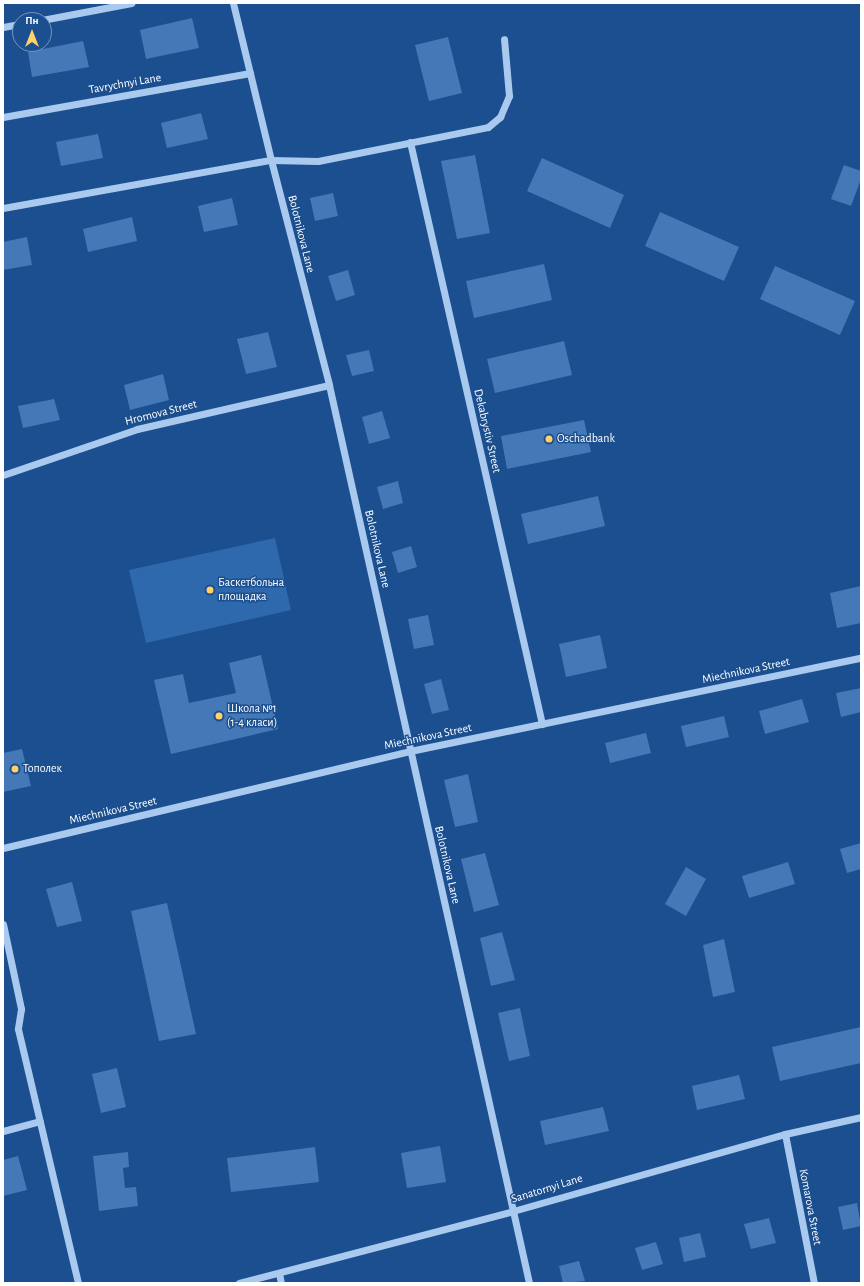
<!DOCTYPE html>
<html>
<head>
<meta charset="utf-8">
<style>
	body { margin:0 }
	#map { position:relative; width:864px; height:1286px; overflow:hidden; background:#1b4f8f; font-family:"Alegreya Sans",sans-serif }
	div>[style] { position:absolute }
	.green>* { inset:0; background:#2e69ad }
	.building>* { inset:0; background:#4478b7 }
	.minor>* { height:7px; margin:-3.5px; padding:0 3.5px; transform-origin:3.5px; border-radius:3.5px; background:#a9c9ee }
	.dots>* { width:11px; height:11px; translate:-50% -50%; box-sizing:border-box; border:2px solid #1b4f8f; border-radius:50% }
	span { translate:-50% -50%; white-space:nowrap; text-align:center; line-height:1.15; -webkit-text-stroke:3px #1b4f8f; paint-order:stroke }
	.street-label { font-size:12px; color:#fff }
	.poi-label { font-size:12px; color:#fff }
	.left { translate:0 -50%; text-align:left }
	.frame { position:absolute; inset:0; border:4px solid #fff; pointer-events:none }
	.north { position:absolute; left:12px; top:12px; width:40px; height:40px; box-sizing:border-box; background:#1b4f8f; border:1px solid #7695bc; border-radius:50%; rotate:0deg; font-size:11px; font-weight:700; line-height:16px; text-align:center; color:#fff }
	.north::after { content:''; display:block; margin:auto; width:14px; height:18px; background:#ffd166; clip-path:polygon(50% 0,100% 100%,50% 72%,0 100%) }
</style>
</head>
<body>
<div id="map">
	<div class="green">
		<i style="clip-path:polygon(275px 538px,291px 610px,146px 643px,129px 570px)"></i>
	</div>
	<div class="building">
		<i style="clip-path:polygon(192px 18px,199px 48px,146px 59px,140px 30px)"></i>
		<i style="clip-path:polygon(448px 37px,462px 93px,429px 101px,415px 45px)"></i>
		<i style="clip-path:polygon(83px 41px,89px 67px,32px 77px,28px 52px)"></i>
		<i style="clip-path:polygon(201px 113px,208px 139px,167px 148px,161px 123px)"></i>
		<i style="clip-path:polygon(98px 134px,103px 158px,61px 166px,56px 142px)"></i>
		<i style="clip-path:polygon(475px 155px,490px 233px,457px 239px,441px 161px)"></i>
		<i style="clip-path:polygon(542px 158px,624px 195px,610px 228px,527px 191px)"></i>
		<i style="clip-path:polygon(844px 165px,861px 171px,861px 179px,851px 206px,831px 199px)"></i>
		<i style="clip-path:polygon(333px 193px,338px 216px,315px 221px,310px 198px)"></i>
		<i style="clip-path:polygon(232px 198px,238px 225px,204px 232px,198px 206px)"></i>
		<i style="clip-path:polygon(660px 212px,739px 247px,724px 281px,645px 246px)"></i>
		<i style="clip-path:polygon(132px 217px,137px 241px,88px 252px,83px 229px)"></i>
		<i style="clip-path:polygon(27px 237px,32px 265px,3px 270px,3px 242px)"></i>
		<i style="clip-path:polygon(544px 264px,552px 300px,474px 318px,466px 281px)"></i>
		<i style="clip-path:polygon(775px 266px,855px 301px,840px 335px,760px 299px)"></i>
		<i style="clip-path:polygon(348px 270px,355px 295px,336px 301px,328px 276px)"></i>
		<i style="clip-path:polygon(268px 332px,277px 367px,246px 374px,237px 339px)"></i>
		<i style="clip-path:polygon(564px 341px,572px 375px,495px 393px,487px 359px)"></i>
		<i style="clip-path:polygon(369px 350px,374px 371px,352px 376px,346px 355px)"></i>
		<i style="clip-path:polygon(163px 374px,169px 400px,130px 410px,124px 385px)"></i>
		<i style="clip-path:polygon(54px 399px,60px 420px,23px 428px,18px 406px)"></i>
		<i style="clip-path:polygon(382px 411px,390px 438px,369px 444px,362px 417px)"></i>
		<i style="clip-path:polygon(584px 420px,591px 452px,507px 469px,501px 436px)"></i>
		<i style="clip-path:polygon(398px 481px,403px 503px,383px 509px,377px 487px)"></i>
		<i style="clip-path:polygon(598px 496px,605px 526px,528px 544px,521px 514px)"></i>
		<i style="clip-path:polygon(411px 546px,417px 567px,398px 573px,392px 552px)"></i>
		<i style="clip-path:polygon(861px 586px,861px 623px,837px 628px,830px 593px)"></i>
		<i style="clip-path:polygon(428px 615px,434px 645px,414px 649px,408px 619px)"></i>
		<i style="clip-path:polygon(600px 635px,607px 668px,566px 677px,559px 644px)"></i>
		<i style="clip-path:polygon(261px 655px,278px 729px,171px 754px,154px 680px,183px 674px,189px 703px,236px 693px,229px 663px)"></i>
		<i style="clip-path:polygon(441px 679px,449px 710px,432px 714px,424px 684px)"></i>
		<i style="clip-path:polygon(861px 688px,861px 712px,841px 717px,836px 693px)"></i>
		<i style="clip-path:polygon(802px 699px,809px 722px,765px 734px,759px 711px)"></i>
		<i style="clip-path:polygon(724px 716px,729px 737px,686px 747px,681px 726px)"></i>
		<i style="clip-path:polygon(646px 733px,651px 753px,610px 763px,605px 743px)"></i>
		<i style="clip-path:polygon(22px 749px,31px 786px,3px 792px,3px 753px)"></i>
		<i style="clip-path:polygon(468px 774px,478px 822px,455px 827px,444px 780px)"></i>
		<i style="clip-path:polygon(861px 843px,861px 869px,847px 873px,840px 849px)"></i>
		<i style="clip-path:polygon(485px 853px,499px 905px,474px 912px,461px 859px)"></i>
		<i style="clip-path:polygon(788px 862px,795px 884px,749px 898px,742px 876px)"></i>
		<i style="clip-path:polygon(686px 867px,706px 879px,686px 916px,665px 904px)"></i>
		<i style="clip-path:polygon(72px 882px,82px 921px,57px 927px,46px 889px)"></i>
		<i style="clip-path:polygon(167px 903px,196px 1034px,159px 1041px,131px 911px)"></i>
		<i style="clip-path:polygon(502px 932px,515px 980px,491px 986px,480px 938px)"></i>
		<i style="clip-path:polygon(724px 939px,735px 992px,713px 997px,703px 945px)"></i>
		<i style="clip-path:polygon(520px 1008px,530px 1056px,509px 1061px,498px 1013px)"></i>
		<i style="clip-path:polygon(861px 1027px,861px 1063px,780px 1081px,772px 1047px)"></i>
		<i style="clip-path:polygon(117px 1068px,126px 1107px,101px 1113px,92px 1074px)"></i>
		<i style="clip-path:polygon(739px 1075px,745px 1099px,697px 1110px,692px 1086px)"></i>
		<i style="clip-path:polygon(603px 1107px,609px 1131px,545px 1145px,540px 1121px)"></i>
		<i style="clip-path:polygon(440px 1146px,446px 1182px,407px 1188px,401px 1153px)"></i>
		<i style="clip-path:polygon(315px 1147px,319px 1182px,231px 1192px,227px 1158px)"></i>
		<i style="clip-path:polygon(128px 1152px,129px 1167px,123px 1168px,125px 1188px,136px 1187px,138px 1206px,99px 1211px,93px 1156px)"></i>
		<i style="clip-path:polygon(18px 1156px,27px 1190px,3px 1196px,3px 1160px)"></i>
		<i style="clip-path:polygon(857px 1203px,861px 1226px,843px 1230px,838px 1207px)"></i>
		<i style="clip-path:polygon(769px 1218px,776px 1243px,751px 1249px,744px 1224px)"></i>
		<i style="clip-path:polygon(700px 1233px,706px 1257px,684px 1262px,679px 1238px)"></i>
		<i style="clip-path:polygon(656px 1242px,663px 1264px,642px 1270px,635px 1248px)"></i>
		<i style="clip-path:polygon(579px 1261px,585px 1281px,563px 1283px,559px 1266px)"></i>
	</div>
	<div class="minor">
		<i style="left:233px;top:3px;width:162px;rotate:76.4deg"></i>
		<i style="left:271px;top:160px;width:47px;rotate:1.2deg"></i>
		<i style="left:318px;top:161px;width:173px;rotate:-11.3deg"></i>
		<i style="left:488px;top:127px;width:16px;rotate:-40deg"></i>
		<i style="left:500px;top:117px;width:23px;rotate:-67deg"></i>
		<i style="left:509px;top:96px;width:57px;rotate:-95deg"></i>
		<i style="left:42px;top:20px;width:91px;rotate:-10.8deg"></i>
		<i style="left:3px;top:27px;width:17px;rotate:-10deg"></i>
		<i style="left:3px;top:117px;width:251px;rotate:-10.1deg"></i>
		<i style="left:410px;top:142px;width:597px;rotate:77.22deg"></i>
		<i style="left:3px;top:208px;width:272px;rotate:-10.2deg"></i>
		<i style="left:271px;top:160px;width:232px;rotate:75.5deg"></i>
		<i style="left:329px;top:385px;width:920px;rotate:77.44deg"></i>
		<i style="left:3px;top:475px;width:142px;rotate:-18.9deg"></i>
		<i style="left:137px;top:429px;width:197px;rotate:-12.9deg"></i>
		<i style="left:3px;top:848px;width:418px;rotate:-13.4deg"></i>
		<i style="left:410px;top:751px;width:460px;rotate:-11.7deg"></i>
		<i style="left:3px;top:924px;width:87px;rotate:78deg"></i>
		<i style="left:21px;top:1009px;width:20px;rotate:99deg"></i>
		<i style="left:18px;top:1029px;width:261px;rotate:76.7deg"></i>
		<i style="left:3px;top:1131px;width:38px;rotate:-15deg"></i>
		<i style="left:785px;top:1134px;width:152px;rotate:79deg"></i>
		<i style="left:279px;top:1273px;width:10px;rotate:79deg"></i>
		<i style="left:239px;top:1283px;width:283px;rotate:-14.7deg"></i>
		<i style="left:513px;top:1211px;width:283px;rotate:-15.8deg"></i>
		<i style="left:785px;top:1134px;width:78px;rotate:-12.6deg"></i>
	</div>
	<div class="dots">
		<i style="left:549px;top:439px;background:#ffd166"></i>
		<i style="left:210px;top:590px;background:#ffd166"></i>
		<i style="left:219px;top:716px;background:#ffd166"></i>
		<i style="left:15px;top:769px;background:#ffd166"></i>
	</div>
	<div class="street-label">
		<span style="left:125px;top:84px;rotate:-10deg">Tavrychnyi Lane</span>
		<span style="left:301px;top:234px;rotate:76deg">Bolotnikova Lane</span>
		<span style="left:161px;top:413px;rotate:-14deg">Hromova Street</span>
		<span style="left:487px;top:431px;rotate:77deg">Dekabrystiv Street</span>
		<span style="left:377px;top:549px;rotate:77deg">Bolotnikova Lane</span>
		<span style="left:746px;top:671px;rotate:-12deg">Miechnikova Street</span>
		<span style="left:428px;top:737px;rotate:-12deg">Miechnikova Street</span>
		<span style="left:113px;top:811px;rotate:-13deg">Miechnikova Street</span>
		<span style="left:447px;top:865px;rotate:77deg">Bolotnikova Lane</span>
		<span style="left:547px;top:1189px;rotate:-17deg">Sanatornyi Lane</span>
		<span style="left:810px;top:1207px;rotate:79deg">Komarova Street</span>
	</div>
	<div class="poi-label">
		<span class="left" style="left:557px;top:439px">Oschadbank</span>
		<span class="left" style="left:218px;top:590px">Баскетбольна<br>площадка</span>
		<span class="left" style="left:227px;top:716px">Школа №1<br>(1-4 класи)</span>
		<span class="left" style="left:23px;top:769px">Тополек</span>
	</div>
	<div class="frame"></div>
	<div class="north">Пн</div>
</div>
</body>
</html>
